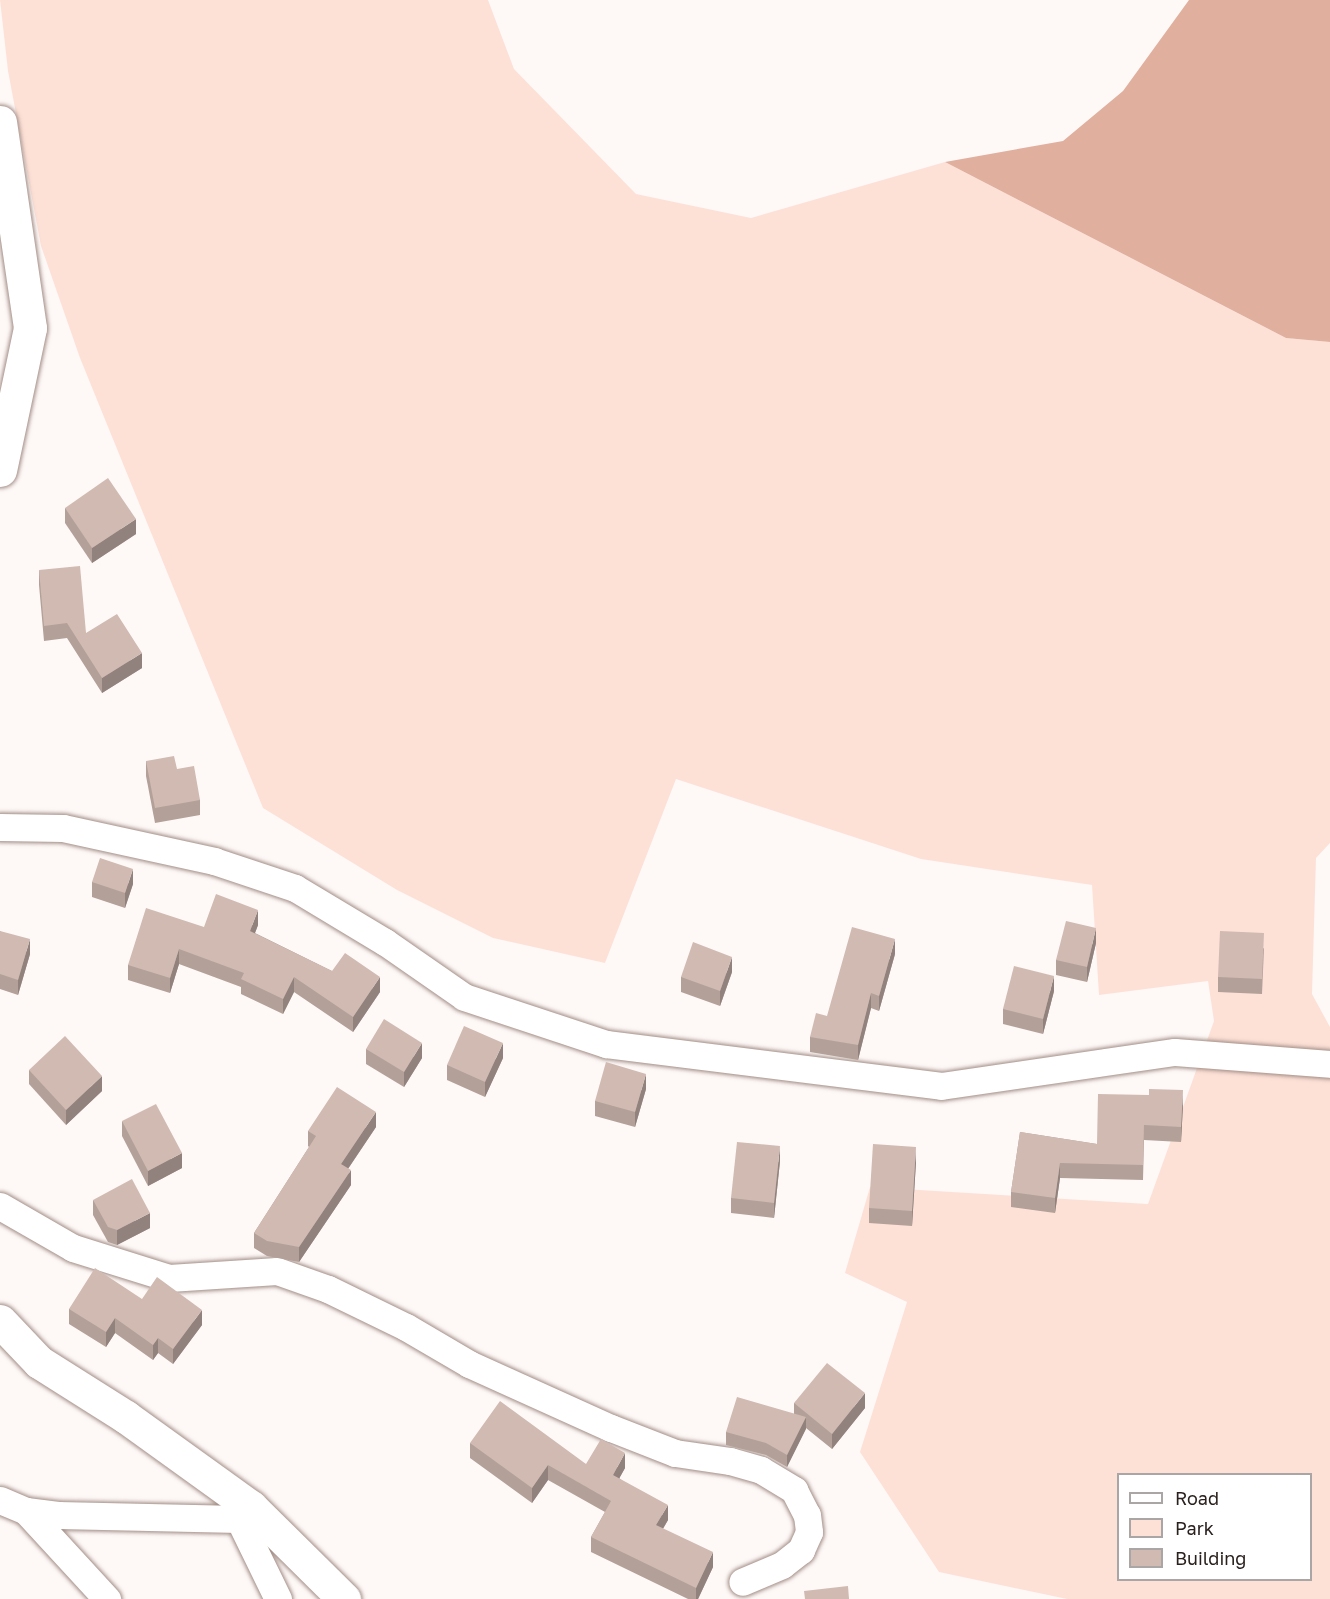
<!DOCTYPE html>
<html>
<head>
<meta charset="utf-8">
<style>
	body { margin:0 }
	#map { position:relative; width:1330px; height:1599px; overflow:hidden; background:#fef9f7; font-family:"Golos Text",sans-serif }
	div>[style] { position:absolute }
	.green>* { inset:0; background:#fde1d7 }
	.forest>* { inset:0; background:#e0af9e }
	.roads { filter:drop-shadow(0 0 2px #a38d86) drop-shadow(0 0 2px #a38d86) }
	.street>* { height:27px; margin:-13.5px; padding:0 13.5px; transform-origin:13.5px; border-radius:13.5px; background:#fff }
	.secondary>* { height:33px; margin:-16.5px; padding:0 16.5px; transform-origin:16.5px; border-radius:16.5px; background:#fff }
	.wall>* { inset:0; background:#b3a099 }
	.shaded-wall>* { inset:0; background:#92827d }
	.building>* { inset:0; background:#d0bab2 }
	span { translate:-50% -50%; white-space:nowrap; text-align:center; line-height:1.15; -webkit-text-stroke:6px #fff; paint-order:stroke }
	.legend { position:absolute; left:1117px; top:1473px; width:195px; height:108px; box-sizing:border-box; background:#fff; border:2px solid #aaa6a5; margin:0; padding:8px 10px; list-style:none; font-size:18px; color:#2a211e }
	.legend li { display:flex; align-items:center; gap:12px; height:30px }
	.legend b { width:30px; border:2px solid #aaa6a5 }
</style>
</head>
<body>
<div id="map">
	<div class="green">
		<i style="clip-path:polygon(evenodd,0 0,488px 0,514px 69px,636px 194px,751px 218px,945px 162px,1286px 338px,1330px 342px,1330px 843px,1316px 858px,1312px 994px,1330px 1027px,1330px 1599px,1067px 1599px,939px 1572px,860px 1452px,907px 1302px,845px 1273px,870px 1187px,1148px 1204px,1214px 1021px,1208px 981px,1099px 995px,1092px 885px,921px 859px,676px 779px,605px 963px,493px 938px,397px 890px,263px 808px,80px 358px,41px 246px,8px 71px,0 0,1118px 1474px,1310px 1474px,1310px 1580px,1118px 1580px,1118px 1474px)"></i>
	</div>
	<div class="forest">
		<i style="clip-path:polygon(1189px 0,1330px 0,1330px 342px,1286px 338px,945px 162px,1063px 141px,1123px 91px)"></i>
	</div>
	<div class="roads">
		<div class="street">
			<i style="left:0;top:827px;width:63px;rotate:0.9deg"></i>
			<i style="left:63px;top:828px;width:155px;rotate:12.3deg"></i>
			<i style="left:214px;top:861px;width:85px;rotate:18.4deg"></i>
			<i style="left:295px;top:888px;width:105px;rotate:31deg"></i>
			<i style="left:385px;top:942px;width:96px;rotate:34.8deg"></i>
			<i style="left:464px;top:997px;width:150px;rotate:18.3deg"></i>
			<i style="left:606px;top:1044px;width:338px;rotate:7.1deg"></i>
			<i style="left:941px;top:1086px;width:236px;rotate:-8.3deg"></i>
			<i style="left:1175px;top:1052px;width:155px;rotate:4.4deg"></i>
			<i style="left:0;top:1206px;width:84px;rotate:29.9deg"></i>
			<i style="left:73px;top:1248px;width:101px;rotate:17.4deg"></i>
			<i style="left:169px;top:1278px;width:108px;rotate:-3.7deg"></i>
			<i style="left:277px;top:1271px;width:54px;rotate:19.4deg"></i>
			<i style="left:328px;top:1289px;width:87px;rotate:26deg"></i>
			<i style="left:406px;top:1327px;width:73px;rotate:30.4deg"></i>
			<i style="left:469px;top:1364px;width:156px;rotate:24.3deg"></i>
			<i style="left:611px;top:1428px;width:69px;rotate:21.3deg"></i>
			<i style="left:675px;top:1453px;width:56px;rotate:8.3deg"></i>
			<i style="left:730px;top:1461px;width:32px;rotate:16deg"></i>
			<i style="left:761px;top:1470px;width:39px;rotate:31deg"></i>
			<i style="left:794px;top:1490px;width:28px;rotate:63deg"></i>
			<i style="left:807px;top:1515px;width:17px;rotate:83deg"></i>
			<i style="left:809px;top:1532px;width:20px;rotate:114deg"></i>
			<i style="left:801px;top:1550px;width:24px;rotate:142deg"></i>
			<i style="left:782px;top:1565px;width:43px;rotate:157deg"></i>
			<i style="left:0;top:1500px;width:28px;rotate:23deg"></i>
			<i style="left:26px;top:1511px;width:32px;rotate:7deg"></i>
			<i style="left:58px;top:1515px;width:181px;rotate:1.3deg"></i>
			<i style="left:239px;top:1519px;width:17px;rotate:-45deg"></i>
			<i style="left:26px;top:1511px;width:120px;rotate:47.4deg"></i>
			<i style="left:239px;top:1519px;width:89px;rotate:64deg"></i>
		</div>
		<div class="secondary">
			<i style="left:0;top:122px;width:208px;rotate:81.7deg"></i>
			<i style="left:30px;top:328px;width:145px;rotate:101.9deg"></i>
			<i style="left:0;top:1321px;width:57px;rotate:46.4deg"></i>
			<i style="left:39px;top:1362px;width:103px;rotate:32.3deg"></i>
			<i style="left:126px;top:1417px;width:154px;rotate:35.8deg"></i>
			<i style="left:251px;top:1507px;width:131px;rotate:44.7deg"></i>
		</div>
	</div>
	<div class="wall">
		<i style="clip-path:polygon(65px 508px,136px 534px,92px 563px,65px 523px)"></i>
		<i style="clip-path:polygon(39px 570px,86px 633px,142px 668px,102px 693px,67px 638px,44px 641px,39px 585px)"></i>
		<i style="clip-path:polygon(146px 761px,177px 769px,200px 800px,200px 815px,155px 823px,146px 776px)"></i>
		<i style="clip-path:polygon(92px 882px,133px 884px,125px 908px,92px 897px)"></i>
		<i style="clip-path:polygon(258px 925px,255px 933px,332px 971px,380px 992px,353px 1032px,294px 992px,283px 1014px,241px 994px,241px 987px,179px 964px,170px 993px,128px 980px,128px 965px,204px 927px)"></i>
		<i style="clip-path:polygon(0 931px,30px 954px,18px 995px,0 989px)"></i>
		<i style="clip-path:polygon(1096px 943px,1087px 982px,1056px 975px,1056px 960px)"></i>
		<i style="clip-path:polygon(1264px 948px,1262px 994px,1218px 992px,1218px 977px)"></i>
		<i style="clip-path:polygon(895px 954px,879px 1011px,871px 1008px,858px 1060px,810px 1052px,810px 1037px)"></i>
		<i style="clip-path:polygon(732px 972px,720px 1006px,681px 992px,681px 977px)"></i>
		<i style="clip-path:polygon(1054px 991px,1043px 1034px,1003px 1024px,1003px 1009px)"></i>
		<i style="clip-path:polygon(366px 1049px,422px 1058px,404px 1087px,366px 1064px)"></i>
		<i style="clip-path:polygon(503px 1058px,485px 1097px,447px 1080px,447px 1065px)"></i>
		<i style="clip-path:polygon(29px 1070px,102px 1091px,66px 1125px,29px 1084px)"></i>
		<i style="clip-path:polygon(646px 1089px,635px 1127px,595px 1116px,595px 1101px)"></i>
		<i style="clip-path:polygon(1183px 1105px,1181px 1142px,1144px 1140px,1143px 1180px,1060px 1178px,1055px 1213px,1011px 1207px,1011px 1192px,1020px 1132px,1097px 1144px)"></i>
		<i style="clip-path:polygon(122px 1121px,182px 1168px,148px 1186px,122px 1136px)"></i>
		<i style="clip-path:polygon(376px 1127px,348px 1169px,351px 1185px,299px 1262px,267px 1256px,254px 1248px,254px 1233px,309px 1147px,308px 1146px,308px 1131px)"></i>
		<i style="clip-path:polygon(780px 1161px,774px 1218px,731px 1213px,731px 1198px)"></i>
		<i style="clip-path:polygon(916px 1162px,912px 1226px,869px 1223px,869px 1208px)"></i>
		<i style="clip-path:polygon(93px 1200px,150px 1228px,117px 1245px,108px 1242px,93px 1215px)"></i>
		<i style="clip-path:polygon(142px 1299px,202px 1325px,173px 1364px,158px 1353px,153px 1360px,115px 1333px,106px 1347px,69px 1324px,69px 1309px)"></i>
		<i style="clip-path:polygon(794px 1403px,865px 1408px,832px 1449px,806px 1428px,787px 1467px,766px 1455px,726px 1445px,726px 1432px,794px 1414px)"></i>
		<i style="clip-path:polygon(470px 1443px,586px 1464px,625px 1468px,619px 1478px,668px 1520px,663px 1529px,713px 1567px,698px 1599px,688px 1599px,591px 1552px,591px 1537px,605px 1512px,548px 1480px,532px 1503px,470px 1458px)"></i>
	</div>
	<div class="shaded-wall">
		<i style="clip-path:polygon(136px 519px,136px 534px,92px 563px,92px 548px)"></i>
		<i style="clip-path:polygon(142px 653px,142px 668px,102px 693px,102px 678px)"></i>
		<i style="clip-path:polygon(133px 869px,133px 884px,125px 908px,125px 893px)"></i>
		<i style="clip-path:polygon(258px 910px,258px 925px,250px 946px,250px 931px)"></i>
		<i style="clip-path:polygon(1096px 928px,1096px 943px,1087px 982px,1087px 967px)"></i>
		<i style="clip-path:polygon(30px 939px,30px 954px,18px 995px,18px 980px)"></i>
		<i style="clip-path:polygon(895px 939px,895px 954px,879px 1011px,879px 996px)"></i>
		<i style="clip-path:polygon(179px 949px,179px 964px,170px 993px,170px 978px)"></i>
		<i style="clip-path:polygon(732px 957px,732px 972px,720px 1006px,720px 991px)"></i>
		<i style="clip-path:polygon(1054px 976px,1054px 991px,1043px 1034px,1043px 1019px)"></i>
		<i style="clip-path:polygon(294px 977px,294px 992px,283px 1014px,283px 999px)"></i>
		<i style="clip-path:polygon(380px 977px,380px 992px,353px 1032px,353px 1017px)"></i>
		<i style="clip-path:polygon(871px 993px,871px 1008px,858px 1060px,858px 1045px)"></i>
		<i style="clip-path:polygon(422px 1043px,422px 1058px,404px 1087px,404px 1072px)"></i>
		<i style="clip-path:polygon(503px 1043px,503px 1058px,485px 1097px,485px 1082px)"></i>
		<i style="clip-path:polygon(646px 1074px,646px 1089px,635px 1127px,635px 1112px)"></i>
		<i style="clip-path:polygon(102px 1076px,102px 1091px,66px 1125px,66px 1110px)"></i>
		<i style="clip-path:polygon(1183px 1090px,1183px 1105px,1181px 1142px,1181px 1127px)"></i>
		<i style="clip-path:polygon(376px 1112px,376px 1127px,341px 1179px,341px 1164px)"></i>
		<i style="clip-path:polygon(780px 1146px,780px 1161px,774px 1218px,774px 1203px)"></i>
		<i style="clip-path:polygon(916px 1147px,916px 1162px,912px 1226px,912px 1211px)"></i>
		<i style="clip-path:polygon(182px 1153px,182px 1168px,148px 1186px,148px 1171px)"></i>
		<i style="clip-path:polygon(1060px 1163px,1060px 1178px,1055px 1213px,1055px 1198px)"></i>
		<i style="clip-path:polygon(351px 1170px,351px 1185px,299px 1262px,299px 1247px)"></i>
		<i style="clip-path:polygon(150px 1213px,150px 1228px,117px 1245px,117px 1230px)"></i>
		<i style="clip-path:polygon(202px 1310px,202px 1325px,173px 1364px,173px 1349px)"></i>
		<i style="clip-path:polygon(115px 1318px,115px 1333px,106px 1347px,106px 1332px)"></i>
		<i style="clip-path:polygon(158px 1338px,158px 1353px,153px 1360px,153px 1345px)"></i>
		<i style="clip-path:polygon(865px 1393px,865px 1408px,832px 1449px,832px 1434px)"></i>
		<i style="clip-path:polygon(806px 1417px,806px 1429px,787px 1467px,787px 1455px)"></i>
		<i style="clip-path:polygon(625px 1453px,625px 1468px,613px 1490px,613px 1475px)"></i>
		<i style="clip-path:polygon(548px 1465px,548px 1480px,532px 1503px,532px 1488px)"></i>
		<i style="clip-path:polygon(668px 1505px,668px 1520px,656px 1540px,656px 1525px)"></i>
		<i style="clip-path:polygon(713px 1552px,713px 1567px,698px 1599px,696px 1599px,696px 1588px)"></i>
	</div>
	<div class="building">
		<i style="clip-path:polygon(108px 478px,136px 519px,92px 548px,65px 508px)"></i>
		<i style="clip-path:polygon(80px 566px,86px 633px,117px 614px,142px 653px,102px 678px,67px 623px,44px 626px,39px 570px)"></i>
		<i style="clip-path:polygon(174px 756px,177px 769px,194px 766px,200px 800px,155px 808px,146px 761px)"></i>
		<i style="clip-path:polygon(100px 858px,133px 869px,125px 893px,92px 882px)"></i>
		<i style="clip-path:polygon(216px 894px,258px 910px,250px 931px,332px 971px,345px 953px,380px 977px,353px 1017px,294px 977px,283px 999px,241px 979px,244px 973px,179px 949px,170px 978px,128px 965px,146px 908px,204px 927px)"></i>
		<i style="clip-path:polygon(1066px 921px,1096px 928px,1087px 967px,1056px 960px)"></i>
		<i style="clip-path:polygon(852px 927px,895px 939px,879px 996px,871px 993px,858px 1045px,810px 1037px,816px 1013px,827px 1016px)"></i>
		<i style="clip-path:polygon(0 931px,30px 939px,18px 980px,0 974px)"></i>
		<i style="clip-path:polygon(1220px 931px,1264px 933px,1262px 979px,1218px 977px)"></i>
		<i style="clip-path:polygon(693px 942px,732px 957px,720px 991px,681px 977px)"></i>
		<i style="clip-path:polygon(1014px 966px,1054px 976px,1043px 1019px,1003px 1009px)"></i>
		<i style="clip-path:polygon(384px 1019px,422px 1043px,404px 1072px,366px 1049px)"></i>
		<i style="clip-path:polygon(464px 1026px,503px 1043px,485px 1082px,447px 1065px)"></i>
		<i style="clip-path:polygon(65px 1036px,102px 1076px,66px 1110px,29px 1070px)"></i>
		<i style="clip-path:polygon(606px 1062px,646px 1074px,635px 1112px,595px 1101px)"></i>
		<i style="clip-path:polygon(337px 1087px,376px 1112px,341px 1164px,351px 1170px,299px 1247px,267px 1241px,254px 1233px,316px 1136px,308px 1131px)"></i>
		<i style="clip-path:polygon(1149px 1089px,1183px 1090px,1181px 1127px,1144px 1125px,1143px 1165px,1060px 1163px,1055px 1198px,1011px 1192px,1020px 1132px,1097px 1144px,1098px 1094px,1149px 1095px)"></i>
		<i style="clip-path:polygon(156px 1104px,182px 1153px,148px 1171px,122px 1121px)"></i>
		<i style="clip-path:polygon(737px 1142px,780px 1146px,774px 1203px,731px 1198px)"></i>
		<i style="clip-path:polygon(873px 1144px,916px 1147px,912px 1211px,869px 1208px)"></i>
		<i style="clip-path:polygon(132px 1179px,150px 1213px,117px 1230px,108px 1227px,93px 1200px)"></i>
		<i style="clip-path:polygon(95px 1268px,142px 1299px,157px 1277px,202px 1310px,173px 1349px,158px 1338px,153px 1345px,115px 1318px,106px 1332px,69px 1309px)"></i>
		<i style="clip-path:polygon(827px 1363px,865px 1393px,832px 1434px,794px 1403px)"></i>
		<i style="clip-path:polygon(737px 1397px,806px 1417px,787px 1455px,766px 1443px,726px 1432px)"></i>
		<i style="clip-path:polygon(500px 1401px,586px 1464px,601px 1439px,625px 1453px,613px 1475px,668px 1505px,656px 1525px,713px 1552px,696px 1588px,591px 1537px,611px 1501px,548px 1465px,532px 1488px,470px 1443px)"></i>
		<i style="clip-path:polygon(848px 1586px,849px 1599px,805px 1599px,804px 1591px)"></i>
	</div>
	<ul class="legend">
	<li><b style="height:8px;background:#fff"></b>Road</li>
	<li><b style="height:16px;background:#fde1d7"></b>Park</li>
	<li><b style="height:16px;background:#d0bab2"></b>Building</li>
	</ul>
</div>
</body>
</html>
